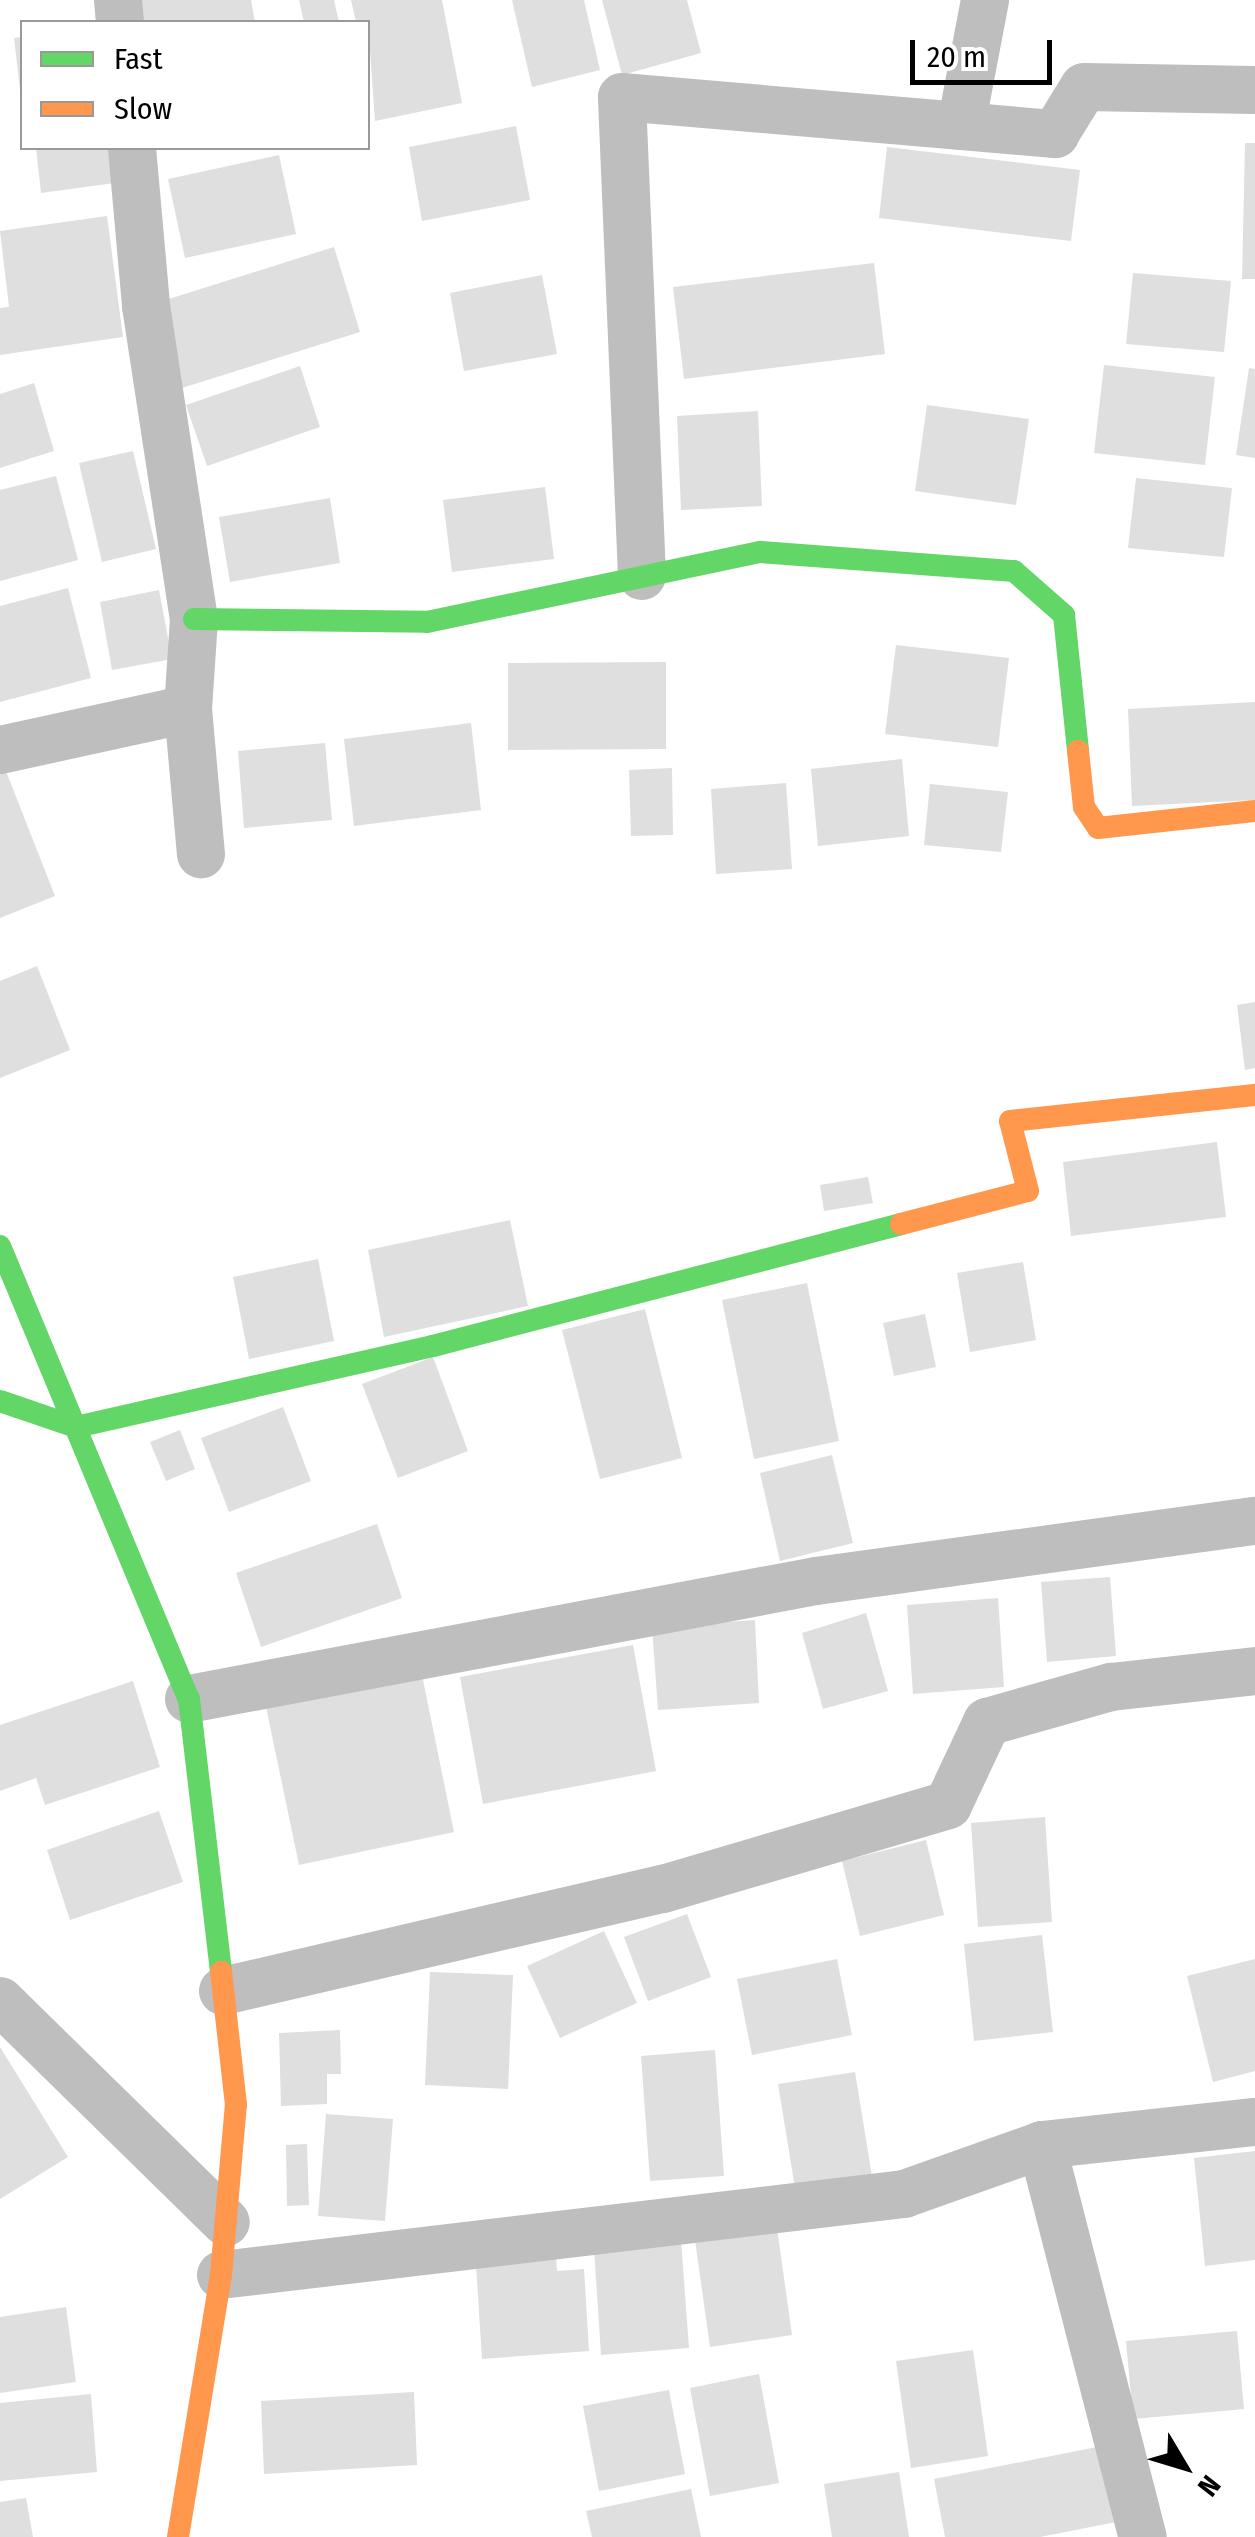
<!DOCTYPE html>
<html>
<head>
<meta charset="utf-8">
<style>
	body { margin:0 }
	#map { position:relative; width:1255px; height:2537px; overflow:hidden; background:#fff; font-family:"Fira Sans Condensed",sans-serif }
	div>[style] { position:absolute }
	.building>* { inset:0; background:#dfdfdf }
	.street>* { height:48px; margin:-24px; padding:0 24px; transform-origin:24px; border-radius:24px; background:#bebebe }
	.fast>* { height:22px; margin:-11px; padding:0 11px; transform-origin:11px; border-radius:11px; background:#63d668 }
	.slow>* { height:22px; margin:-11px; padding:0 11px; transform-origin:11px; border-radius:11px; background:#ff974d }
	span { translate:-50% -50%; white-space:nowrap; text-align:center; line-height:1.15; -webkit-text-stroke:9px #fff; paint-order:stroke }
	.legend { position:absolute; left:20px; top:20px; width:350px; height:130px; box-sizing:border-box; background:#fff; border:2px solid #999; margin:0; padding:12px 18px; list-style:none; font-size:30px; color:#000 }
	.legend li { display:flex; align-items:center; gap:20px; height:50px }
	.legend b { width:50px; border:2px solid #999 }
	.north { position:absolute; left:1135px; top:2417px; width:100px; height:100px; -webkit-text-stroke:8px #fff; paint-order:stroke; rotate:128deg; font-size:28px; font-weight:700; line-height:40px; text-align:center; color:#000 }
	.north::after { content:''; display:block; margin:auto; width:35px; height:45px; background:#000; clip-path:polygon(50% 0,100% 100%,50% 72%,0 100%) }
	.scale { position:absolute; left:910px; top:40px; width:142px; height:45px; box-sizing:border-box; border:5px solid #000; border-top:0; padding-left:12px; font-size:30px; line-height:35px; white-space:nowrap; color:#000; -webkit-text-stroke:8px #fff; paint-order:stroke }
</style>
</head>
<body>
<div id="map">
	<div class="building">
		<i style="clip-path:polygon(135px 0,251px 0,255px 22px,138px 22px)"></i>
		<i style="clip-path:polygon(299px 0,334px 0,339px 22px,304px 22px)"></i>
		<i style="clip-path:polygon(351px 0,442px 0,462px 103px,375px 121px,368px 22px,356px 22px)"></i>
		<i style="clip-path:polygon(512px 0,584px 0,600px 70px,532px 87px)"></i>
		<i style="clip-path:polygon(602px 0,687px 0,701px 53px,622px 75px)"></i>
		<i style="clip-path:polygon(22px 37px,22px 89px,20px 89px,14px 38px)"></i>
		<i style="clip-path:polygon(516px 126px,530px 200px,422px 221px,409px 147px)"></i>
		<i style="clip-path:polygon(1245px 143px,1255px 143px,1255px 279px,1242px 279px)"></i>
		<i style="clip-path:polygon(887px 147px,1080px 170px,1071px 241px,879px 218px)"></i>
		<i style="clip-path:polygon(36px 148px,118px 148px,122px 182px,41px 193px)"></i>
		<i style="clip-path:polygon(279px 155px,296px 234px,185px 258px,168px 179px)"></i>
		<i style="clip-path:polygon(107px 216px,123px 337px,0 355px,0 308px,9px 307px,0 231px)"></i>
		<i style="clip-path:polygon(334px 247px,360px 332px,182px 388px,156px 303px)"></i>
		<i style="clip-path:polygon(874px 263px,885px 354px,684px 379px,673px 287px)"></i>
		<i style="clip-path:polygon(1133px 273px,1231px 281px,1224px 352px,1126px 344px)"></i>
		<i style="clip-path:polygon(542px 275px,557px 354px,464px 371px,450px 293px)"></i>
		<i style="clip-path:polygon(1104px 365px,1215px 377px,1205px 465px,1094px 453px)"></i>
		<i style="clip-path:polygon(300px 366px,320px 427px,207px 466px,186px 405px)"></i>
		<i style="clip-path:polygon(1249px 368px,1255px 369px,1255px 458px,1236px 455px)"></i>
		<i style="clip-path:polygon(34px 383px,54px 451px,0 468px,0 394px)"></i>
		<i style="clip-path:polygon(927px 405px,1029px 419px,1016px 505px,915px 491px)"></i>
		<i style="clip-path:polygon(758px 411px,762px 506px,681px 510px,677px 416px)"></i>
		<i style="clip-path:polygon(133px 451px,156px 549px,102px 562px,79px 463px)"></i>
		<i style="clip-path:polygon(56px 476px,78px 560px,0 581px,0 490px)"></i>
		<i style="clip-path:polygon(1136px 478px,1232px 488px,1224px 557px,1128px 548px)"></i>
		<i style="clip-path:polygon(545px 487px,554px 559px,452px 572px,443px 500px)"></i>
		<i style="clip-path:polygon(330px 498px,340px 563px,230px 582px,219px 517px)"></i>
		<i style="clip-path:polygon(68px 588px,91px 678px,0 702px,0 606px)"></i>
		<i style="clip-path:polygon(159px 590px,172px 659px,112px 670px,100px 602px)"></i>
		<i style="clip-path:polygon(896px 645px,1009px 658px,998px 747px,885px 734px)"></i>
		<i style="clip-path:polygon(666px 662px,666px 749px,508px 750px,508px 663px)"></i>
		<i style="clip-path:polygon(1255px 702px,1255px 800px,1132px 806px,1128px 709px)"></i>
		<i style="clip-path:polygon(471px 723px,481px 810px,354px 826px,344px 739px)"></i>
		<i style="clip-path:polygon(325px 743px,332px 820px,244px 828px,238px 751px)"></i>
		<i style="clip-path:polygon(902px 759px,909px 836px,818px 846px,811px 769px)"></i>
		<i style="clip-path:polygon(4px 766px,55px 896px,0 918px,0 767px)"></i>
		<i style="clip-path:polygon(672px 768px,673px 835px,631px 836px,629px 770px)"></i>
		<i style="clip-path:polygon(786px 783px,792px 869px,716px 874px,711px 789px)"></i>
		<i style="clip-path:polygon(930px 784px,1008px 792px,1001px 852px,924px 845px)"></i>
		<i style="clip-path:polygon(37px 966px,70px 1050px,0 1078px,0 981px)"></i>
		<i style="clip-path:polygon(1255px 1002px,1255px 1068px,1245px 1070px,1237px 1005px)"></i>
		<i style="clip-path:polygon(1217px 1142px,1226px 1217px,1071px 1236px,1063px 1162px)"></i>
		<i style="clip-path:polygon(868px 1177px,873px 1203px,824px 1211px,820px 1185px)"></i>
		<i style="clip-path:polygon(510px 1220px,528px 1306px,384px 1337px,368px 1250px)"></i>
		<i style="clip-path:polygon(318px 1259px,334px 1341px,249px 1359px,233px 1277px)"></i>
		<i style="clip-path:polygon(1023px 1262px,1036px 1340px,970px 1352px,957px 1273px)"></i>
		<i style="clip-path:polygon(807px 1283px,839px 1441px,754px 1459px,722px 1300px)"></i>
		<i style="clip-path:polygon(645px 1309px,682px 1458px,600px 1479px,562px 1330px)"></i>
		<i style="clip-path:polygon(925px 1314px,936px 1367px,894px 1376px,883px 1323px)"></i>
		<i style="clip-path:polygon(433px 1357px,468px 1451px,398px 1478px,362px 1384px)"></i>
		<i style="clip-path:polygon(283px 1407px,311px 1481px,229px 1512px,201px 1438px)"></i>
		<i style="clip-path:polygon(180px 1430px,195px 1469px,166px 1481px,150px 1442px)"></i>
		<i style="clip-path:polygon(832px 1455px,853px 1543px,780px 1561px,760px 1473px)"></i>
		<i style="clip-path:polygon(377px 1524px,402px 1598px,261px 1647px,236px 1573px)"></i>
		<i style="clip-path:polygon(1110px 1577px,1116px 1656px,1047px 1662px,1041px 1582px)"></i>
		<i style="clip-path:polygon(998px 1598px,1004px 1687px,913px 1694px,907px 1605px)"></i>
		<i style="clip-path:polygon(866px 1613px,888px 1691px,823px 1709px,802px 1633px)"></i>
		<i style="clip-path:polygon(755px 1620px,759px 1703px,658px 1710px,652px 1627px)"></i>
		<i style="clip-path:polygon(633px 1645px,656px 1771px,483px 1804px,460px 1677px)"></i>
		<i style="clip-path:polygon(422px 1675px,454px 1832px,299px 1865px,266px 1707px)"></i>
		<i style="clip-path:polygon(133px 1681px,160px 1767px,45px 1805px,36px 1778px,0 1791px,0 1725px)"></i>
		<i style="clip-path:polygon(159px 1811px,183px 1882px,70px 1920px,47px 1850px)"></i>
		<i style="clip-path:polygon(1045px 1817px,1052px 1922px,978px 1927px,971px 1823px)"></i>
		<i style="clip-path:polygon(926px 1840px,944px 1915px,860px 1936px,842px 1861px)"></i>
		<i style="clip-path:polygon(687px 1914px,711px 1977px,648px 2001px,624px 1937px)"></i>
		<i style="clip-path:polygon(604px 1931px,637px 2003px,560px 2038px,527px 1966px)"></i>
		<i style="clip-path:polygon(1042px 1935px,1053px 2032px,974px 2041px,964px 1944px)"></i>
		<i style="clip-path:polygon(837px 1959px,852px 2035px,752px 2055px,737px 1979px)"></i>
		<i style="clip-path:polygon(1255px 1959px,1255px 2071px,1213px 2082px,1187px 1976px)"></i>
		<i style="clip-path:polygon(430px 1972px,513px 1975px,508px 2089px,425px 2085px)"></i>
		<i style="clip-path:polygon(340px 2030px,341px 2074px,327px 2074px,327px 2104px,281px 2106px,279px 2033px)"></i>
		<i style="clip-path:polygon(0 2047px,68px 2157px,0 2199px)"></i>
		<i style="clip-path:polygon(715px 2050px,724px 2176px,650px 2181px,641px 2056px)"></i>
		<i style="clip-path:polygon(855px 2072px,872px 2176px,795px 2188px,778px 2084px)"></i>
		<i style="clip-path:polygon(326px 2114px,393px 2119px,385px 2221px,318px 2216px)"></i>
		<i style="clip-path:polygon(307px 2144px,309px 2205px,287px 2206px,286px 2145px)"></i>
		<i style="clip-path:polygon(1255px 2151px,1255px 2260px,1205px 2266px,1194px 2158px)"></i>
		<i style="clip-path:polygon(776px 2221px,792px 2335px,710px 2347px,694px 2233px)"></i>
		<i style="clip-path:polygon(681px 2240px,689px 2348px,601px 2355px,594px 2248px)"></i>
		<i style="clip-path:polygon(555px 2243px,557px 2271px,584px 2269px,589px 2351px,482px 2359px,475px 2249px)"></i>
		<i style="clip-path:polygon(66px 2307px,76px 2382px,0 2393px,0 2317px)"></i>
		<i style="clip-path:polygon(1237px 2331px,1244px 2409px,1133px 2419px,1126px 2341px)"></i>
		<i style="clip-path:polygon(973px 2350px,988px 2456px,911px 2468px,896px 2361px)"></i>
		<i style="clip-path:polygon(759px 2374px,779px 2483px,710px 2496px,690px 2388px)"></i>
		<i style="clip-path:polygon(669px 2390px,685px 2474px,599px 2491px,583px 2406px)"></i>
		<i style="clip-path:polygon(414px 2392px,417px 2465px,264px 2474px,261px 2401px)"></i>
		<i style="clip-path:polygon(91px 2394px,97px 2472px,0 2481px,0 2403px)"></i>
		<i style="clip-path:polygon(1102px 2446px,1116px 2522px,1040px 2537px,945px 2537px,934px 2479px)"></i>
		<i style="clip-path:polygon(899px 2472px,909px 2537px,832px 2537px,824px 2484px)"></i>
		<i style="clip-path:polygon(691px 2489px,701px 2537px,592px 2537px,586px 2511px)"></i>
		<i style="clip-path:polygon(26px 2498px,33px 2537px,0 2537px,0 2502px)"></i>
	</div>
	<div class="street">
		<i style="left:118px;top:0;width:22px;rotate:85deg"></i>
		<i style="left:961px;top:126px;width:128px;rotate:-79.2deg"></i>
		<i style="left:132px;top:148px;width:159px;rotate:84.9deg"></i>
		<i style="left:146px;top:306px;width:317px;rotate:81.3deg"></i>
		<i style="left:194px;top:619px;width:90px;rotate:93.8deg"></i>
		<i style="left:188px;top:709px;width:146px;rotate:84.9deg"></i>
		<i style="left:642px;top:576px;width:479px;rotate:-92.4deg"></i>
		<i style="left:622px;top:97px;width:435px;rotate:4.9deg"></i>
		<i style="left:1055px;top:134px;width:55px;rotate:-58.3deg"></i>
		<i style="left:1084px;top:87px;width:171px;rotate:1deg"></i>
		<i style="left:0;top:750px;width:192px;rotate:-12.3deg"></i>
		<i style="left:189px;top:1699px;width:638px;rotate:-10.66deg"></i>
		<i style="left:816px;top:1581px;width:443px;rotate:-7.8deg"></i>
		<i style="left:223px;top:1991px;width:452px;rotate:-13.1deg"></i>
		<i style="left:663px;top:1889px;width:297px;rotate:-16.4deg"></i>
		<i style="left:948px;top:1805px;width:92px;rotate:-64.8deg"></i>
		<i style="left:987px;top:1722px;width:129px;rotate:-15.8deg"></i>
		<i style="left:1111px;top:1687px;width:145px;rotate:-6.3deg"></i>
		<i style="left:0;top:2001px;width:316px;rotate:44.4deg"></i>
		<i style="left:1042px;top:2145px;width:405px;rotate:75.6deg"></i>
		<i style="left:221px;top:2275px;width:688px;rotate:-6.76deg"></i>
		<i style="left:904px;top:2194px;width:146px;rotate:-19.5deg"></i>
		<i style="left:1042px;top:2145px;width:214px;rotate:-6.2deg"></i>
	</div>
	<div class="fast">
		<i style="left:194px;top:619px;width:233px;rotate:0.7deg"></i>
		<i style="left:427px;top:622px;width:340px;rotate:-11.9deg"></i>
		<i style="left:760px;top:552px;width:255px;rotate:4.3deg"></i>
		<i style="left:1014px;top:571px;width:67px;rotate:41.3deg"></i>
		<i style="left:1064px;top:615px;width:137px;rotate:84.1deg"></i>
		<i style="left:0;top:1246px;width:491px;rotate:67.4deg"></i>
		<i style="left:189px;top:1699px;width:275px;rotate:83.3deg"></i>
		<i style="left:0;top:1401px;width:80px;rotate:18.9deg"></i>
		<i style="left:76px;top:1427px;width:366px;rotate:-12.8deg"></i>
		<i style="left:433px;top:1346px;width:484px;rotate:-14.6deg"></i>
	</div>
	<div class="slow">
		<i style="left:1078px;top:751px;width:56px;rotate:83.9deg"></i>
		<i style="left:1084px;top:807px;width:25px;rotate:56deg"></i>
		<i style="left:1098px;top:828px;width:158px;rotate:-6.2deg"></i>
		<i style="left:901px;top:1224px;width:131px;rotate:-14.6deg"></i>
		<i style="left:1028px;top:1191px;width:72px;rotate:-104.4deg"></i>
		<i style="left:1010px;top:1121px;width:246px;rotate:-6.1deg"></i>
		<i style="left:178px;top:2537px;width:266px;rotate:-80.7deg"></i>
		<i style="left:221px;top:2275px;width:171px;rotate:-85deg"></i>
		<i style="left:236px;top:2105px;width:134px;rotate:-96.4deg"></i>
	</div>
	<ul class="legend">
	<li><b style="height:12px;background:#63d668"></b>Fast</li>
	<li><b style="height:12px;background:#ff974d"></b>Slow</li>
	</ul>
	<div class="north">N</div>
	<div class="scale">20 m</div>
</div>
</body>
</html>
